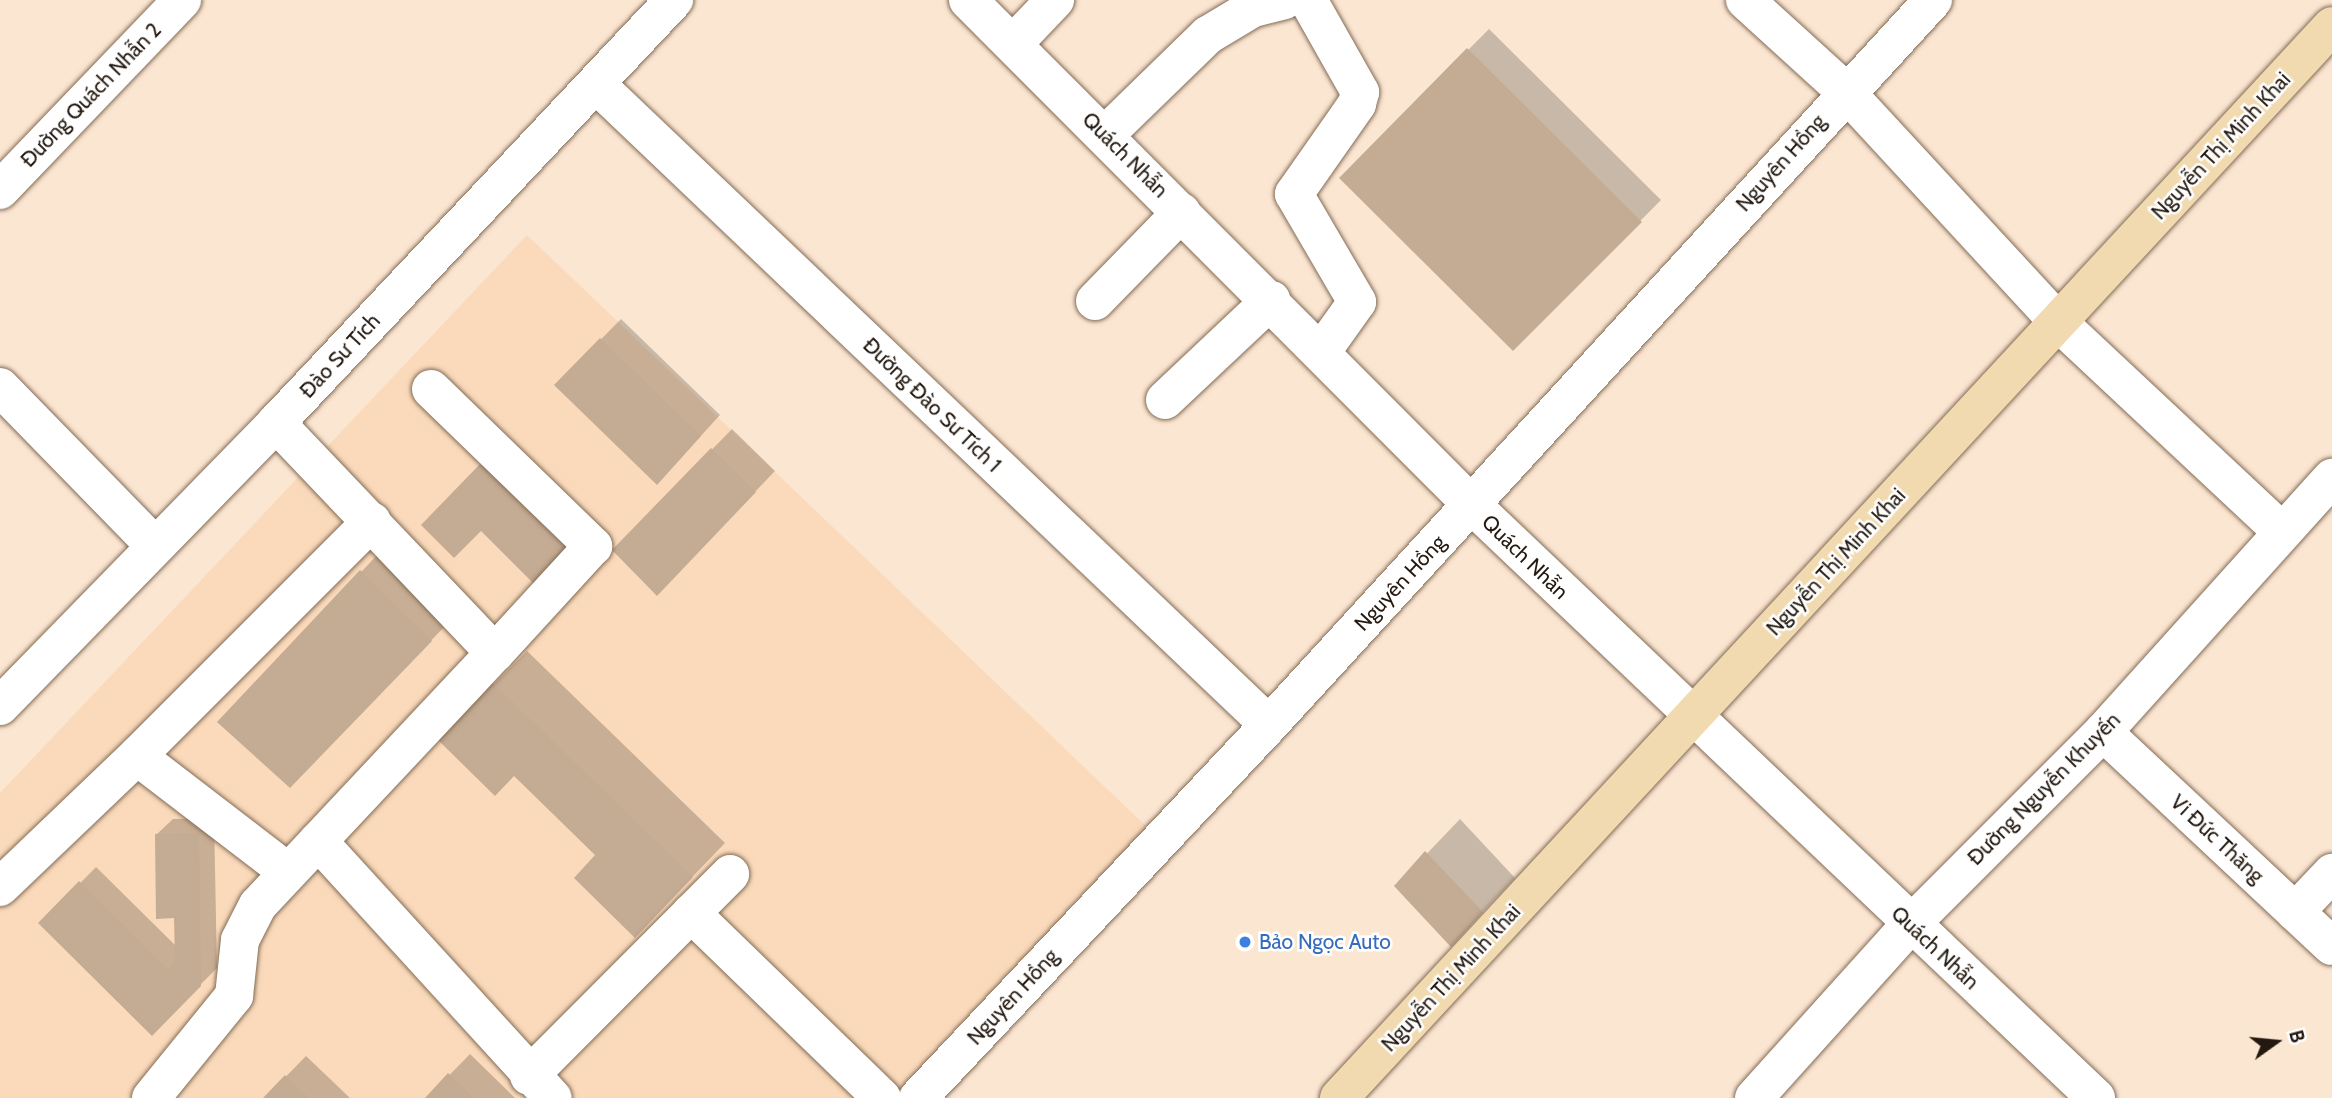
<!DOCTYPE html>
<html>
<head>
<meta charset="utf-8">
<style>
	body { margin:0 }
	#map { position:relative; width:2332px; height:1098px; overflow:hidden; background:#fbe6d2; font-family:Cabin,sans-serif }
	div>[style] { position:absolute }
	.built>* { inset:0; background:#fadabb }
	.shadow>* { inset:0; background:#0003 }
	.building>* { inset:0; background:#c4ab93 }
	.roads { filter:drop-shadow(0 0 2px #836c56) drop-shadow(0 0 2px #836c56) }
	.minor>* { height:38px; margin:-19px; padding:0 19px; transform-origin:19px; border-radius:19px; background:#fff }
	.major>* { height:38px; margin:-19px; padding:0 19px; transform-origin:19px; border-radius:19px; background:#f1dab0 }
	.dots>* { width:19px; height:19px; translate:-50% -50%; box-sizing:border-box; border:4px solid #fff; border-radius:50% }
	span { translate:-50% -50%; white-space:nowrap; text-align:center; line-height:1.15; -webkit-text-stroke:5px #fff; paint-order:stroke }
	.street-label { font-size:21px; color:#231910 }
	.shop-label { font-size:21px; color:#366cbe }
	.left { translate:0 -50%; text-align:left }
	.north { position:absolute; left:2241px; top:1007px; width:70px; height:70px; -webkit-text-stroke:5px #fff; paint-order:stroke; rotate:75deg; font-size:19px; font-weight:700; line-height:28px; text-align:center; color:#231910 }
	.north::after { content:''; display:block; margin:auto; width:24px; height:32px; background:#231910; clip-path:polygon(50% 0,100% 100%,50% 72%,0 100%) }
</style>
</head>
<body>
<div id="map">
	<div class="built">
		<i style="clip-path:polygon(527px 235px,1150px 830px,900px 1098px,0 1098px,0 793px)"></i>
	</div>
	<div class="shadow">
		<i style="clip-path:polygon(1489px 29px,1661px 200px,1513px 349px,1341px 178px)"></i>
		<i style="clip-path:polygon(621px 319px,720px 415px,677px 462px,556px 385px)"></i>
		<i style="clip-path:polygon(732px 429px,775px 471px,677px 573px,614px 550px)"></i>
		<i style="clip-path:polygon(501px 445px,586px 530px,555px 563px,481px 529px,481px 465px)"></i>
		<i style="clip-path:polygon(381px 551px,451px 620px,310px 765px,219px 722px)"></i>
		<i style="clip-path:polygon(527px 651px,725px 843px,668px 902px,598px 855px,494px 684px)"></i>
		<i style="clip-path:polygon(214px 818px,217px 968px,152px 1033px,41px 923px,96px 867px,176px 946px,176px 917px,157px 834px,173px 819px)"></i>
		<i style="clip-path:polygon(1460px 819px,1515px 878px,1451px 945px,1396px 886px)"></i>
		<i style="clip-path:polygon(470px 1054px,515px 1098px,427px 1098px)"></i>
		<i style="clip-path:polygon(306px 1056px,350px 1098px,265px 1098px)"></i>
	</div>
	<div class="building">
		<i style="clip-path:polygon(1467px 48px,1642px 222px,1513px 351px,1339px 178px)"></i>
		<i style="clip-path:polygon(600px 338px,701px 436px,657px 485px,554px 385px)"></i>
		<i style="clip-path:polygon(711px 448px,756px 492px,657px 596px,612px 550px)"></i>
		<i style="clip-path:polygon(480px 464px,567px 551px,535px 585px,481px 531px,454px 558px,421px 525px)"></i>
		<i style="clip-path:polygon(360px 570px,432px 641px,290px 788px,217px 722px)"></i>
		<i style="clip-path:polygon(493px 683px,693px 877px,635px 938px,574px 878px,595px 855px,514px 776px,495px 796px,438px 740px)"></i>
		<i style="clip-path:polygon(199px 833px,201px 986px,152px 1036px,38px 923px,79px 881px,168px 969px,175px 962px,174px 918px,156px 919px,155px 834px)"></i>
		<i style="clip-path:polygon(1425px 851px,1483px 912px,1451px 947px,1394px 886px)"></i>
		<i style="clip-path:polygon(448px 1073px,474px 1098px,425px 1098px)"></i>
		<i style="clip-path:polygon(285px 1075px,309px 1098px,263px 1098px)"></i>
	</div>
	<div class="roads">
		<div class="minor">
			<i style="left:968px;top:0;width:713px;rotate:45.06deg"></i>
			<i style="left:1472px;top:505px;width:861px;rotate:43.54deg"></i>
			<i style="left:1308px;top:0;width:106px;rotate:60.5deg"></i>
			<i style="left:1360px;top:92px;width:12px;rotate:104deg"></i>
			<i style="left:1357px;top:104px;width:110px;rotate:125deg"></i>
			<i style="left:1294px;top:194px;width:125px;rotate:59.7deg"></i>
			<i style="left:1357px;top:302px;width:60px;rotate:125.5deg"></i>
			<i style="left:1745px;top:0;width:135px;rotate:42.3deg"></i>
			<i style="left:1845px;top:91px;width:314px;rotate:47.3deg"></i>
			<i style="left:2058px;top:322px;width:306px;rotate:43.1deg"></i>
			<i style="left:1013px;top:44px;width:61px;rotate:-46.3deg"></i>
			<i style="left:596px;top:84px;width:929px;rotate:43.6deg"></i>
			<i style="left:1105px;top:135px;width:144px;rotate:-44.2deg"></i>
			<i style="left:1208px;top:35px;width:52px;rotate:-31deg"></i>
			<i style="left:1253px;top:8px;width:32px;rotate:-14deg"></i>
			<i style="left:0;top:190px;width:263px;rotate:-46.2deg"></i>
			<i style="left:1095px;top:301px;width:124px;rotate:-45.7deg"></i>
			<i style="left:0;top:387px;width:221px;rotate:45.7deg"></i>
			<i style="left:431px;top:389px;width:226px;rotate:44.1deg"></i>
			<i style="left:593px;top:546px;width:145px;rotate:132.5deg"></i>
			<i style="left:1165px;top:400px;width:146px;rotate:-43.3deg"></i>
			<i style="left:0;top:706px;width:395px;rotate:-45.7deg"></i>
			<i style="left:276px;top:423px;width:581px;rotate:-46.74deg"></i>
			<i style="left:2103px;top:732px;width:313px;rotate:43.1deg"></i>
			<i style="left:318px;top:841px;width:348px;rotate:47.6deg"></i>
			<i style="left:288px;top:872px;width:190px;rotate:-142.5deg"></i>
			<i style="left:137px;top:756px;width:332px;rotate:-45deg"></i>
			<i style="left:0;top:887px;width:190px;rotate:-43.7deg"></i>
			<i style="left:2295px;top:912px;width:54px;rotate:-46.5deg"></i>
			<i style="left:691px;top:913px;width:266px;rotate:44.1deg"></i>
			<i style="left:529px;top:1076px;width:285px;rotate:-45.1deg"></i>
			<i style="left:151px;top:1098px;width:132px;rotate:-50.9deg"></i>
			<i style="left:234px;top:996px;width:56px;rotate:-83.9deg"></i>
			<i style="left:240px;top:940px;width:39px;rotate:-63deg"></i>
			<i style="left:258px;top:905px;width:346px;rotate:-46.8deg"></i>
			<i style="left:495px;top:653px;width:318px;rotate:-133.6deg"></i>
			<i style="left:918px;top:1098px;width:512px;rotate:-46.74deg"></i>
			<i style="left:1269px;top:725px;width:983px;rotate:-47.51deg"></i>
			<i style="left:1754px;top:1098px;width:233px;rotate:-48deg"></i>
			<i style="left:1910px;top:925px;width:273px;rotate:-45deg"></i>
			<i style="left:2103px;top:732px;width:342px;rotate:-48deg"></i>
		</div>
		<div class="major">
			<i style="left:1339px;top:1098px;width:1461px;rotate:-47.19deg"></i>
		</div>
	</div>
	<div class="dots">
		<i style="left:1245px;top:942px;background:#3f7fe0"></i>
	</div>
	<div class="street-label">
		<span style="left:91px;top:95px;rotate:-46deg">Đường Quách Nhẫn 2</span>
		<span style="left:2221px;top:146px;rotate:-47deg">Nguyễn Thị Minh Khai</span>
		<span style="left:1125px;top:155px;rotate:45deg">Quách Nhẫn</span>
		<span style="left:1781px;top:163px;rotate:-48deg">Nguyên Hồng</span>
		<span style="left:340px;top:356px;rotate:-47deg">Đào Sư Tích</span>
		<span style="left:932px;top:405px;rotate:44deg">Đường Đào Sư Tích 1</span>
		<span style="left:1525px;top:557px;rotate:44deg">Quách Nhẫn</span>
		<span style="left:1836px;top:562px;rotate:-47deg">Nguyễn Thị Minh Khai</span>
		<span style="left:1400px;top:583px;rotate:-47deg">Nguyên Hồng</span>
		<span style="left:2044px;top:789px;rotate:-45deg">Đường Nguyễn Khuyến</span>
		<span style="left:2217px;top:839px;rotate:43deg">Vi Đức Thăng</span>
		<span style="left:1935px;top:948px;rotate:43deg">Quách Nhẫn</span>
		<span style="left:1451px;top:978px;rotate:-47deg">Nguyễn Thị Minh Khai</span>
		<span style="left:1013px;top:997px;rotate:-47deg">Nguyên Hồng</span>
	</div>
	<div class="shop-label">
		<span class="left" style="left:1259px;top:942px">Bảo Ngọc Auto</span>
	</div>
	<div class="north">B</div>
</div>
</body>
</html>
